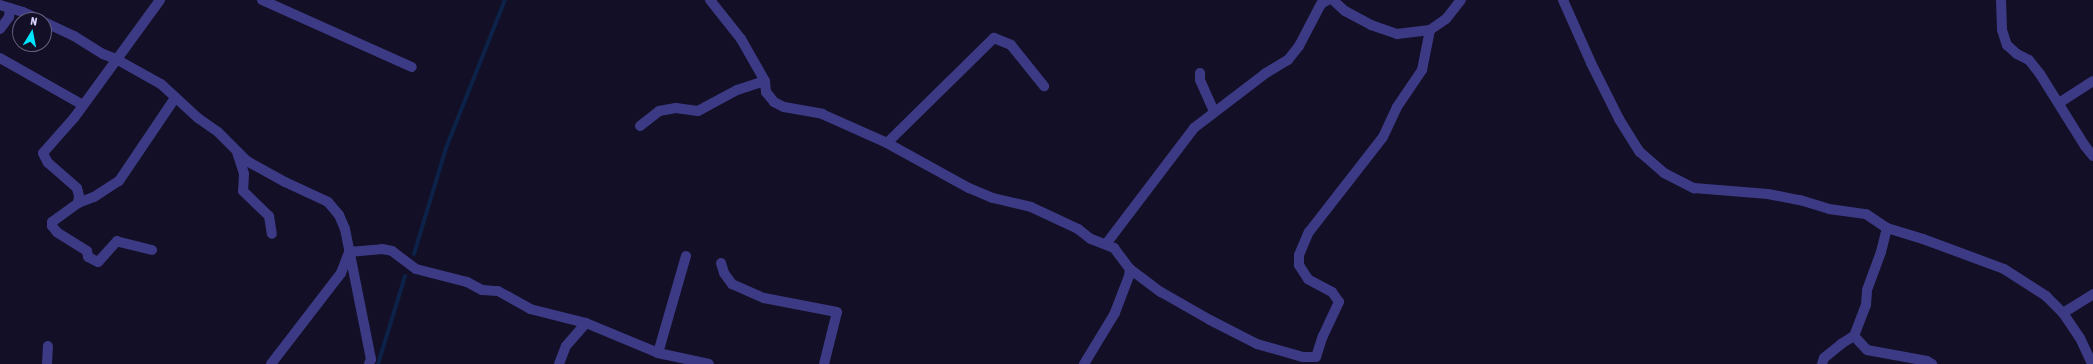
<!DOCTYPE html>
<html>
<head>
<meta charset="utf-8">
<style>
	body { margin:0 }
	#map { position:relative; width:2093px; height:364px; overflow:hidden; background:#130f26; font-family:"Asap Condensed",sans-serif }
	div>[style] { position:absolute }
	.stream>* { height:4px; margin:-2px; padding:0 2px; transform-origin:2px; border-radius:2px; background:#0c2248 }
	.minor>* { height:10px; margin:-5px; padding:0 5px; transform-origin:5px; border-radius:5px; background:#3d3a85 }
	span { translate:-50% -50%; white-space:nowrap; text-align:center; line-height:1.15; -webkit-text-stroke:4px #130f26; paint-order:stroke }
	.north { position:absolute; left:12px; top:12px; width:40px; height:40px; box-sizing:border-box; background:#130f26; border:1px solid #625e7d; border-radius:50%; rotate:10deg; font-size:11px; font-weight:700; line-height:16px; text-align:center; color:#d9d4ff }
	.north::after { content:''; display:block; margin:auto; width:14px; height:18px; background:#00e5ff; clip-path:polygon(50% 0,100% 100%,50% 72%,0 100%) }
</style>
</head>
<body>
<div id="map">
	<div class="stream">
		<i style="left:414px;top:254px;width:111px;rotate:-73.2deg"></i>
		<i style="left:446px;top:148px;width:159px;rotate:-68.3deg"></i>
		<i style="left:378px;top:364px;width:92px;rotate:-72.9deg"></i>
	</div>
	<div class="minor">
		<i style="left:262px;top:0;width:164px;rotate:24.1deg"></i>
		<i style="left:710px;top:0;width:50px;rotate:51.5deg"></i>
		<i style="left:741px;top:39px;width:48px;rotate:60.3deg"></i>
		<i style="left:765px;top:81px;width:11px;rotate:85deg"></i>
		<i style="left:766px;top:92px;width:13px;rotate:51deg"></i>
		<i style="left:774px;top:102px;width:11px;rotate:27deg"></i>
		<i style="left:784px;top:107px;width:39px;rotate:10deg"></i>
		<i style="left:822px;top:114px;width:71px;rotate:24deg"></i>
		<i style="left:887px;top:143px;width:94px;rotate:28.8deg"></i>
		<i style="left:969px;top:188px;width:26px;rotate:23deg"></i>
		<i style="left:993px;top:198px;width:39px;rotate:13deg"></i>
		<i style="left:1031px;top:207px;width:52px;rotate:25.1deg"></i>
		<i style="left:1078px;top:229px;width:16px;rotate:38deg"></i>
		<i style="left:1091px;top:239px;width:25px;rotate:21deg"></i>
		<i style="left:1114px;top:248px;width:26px;rotate:53deg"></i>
		<i style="left:1130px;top:269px;width:7px;rotate:98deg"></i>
		<i style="left:1129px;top:276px;width:40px;rotate:111deg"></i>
		<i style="left:1115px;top:313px;width:60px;rotate:121.3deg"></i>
		<i style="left:1333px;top:0;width:16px;rotate:43deg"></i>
		<i style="left:1345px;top:11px;width:30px;rotate:28deg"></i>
		<i style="left:1371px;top:25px;width:28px;rotate:19deg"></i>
		<i style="left:1397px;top:34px;width:33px;rotate:-7deg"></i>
		<i style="left:1430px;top:30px;width:19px;rotate:-35deg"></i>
		<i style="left:1446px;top:19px;width:24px;rotate:-52deg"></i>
		<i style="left:1563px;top:0;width:69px;rotate:66deg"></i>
		<i style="left:1591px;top:63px;width:63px;rotate:63.4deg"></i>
		<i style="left:1619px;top:119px;width:39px;rotate:58deg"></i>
		<i style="left:1640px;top:152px;width:32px;rotate:41deg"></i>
		<i style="left:1664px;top:173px;width:34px;rotate:27deg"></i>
		<i style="left:1694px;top:188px;width:74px;rotate:4.6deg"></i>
		<i style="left:1768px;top:194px;width:33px;rotate:11deg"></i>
		<i style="left:1800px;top:200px;width:30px;rotate:17deg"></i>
		<i style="left:1829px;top:209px;width:37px;rotate:8deg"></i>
		<i style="left:1866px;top:214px;width:25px;rotate:34deg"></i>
		<i style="left:1887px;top:228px;width:38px;rotate:17deg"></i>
		<i style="left:1923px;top:239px;width:86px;rotate:20.3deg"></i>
		<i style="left:2004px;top:269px;width:50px;rotate:32.7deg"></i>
		<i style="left:2046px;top:296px;width:24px;rotate:45deg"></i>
		<i style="left:2063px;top:313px;width:30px;rotate:56deg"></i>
		<i style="left:2080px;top:338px;width:29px;rotate:65deg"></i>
		<i style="left:2001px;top:0;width:30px;rotate:88deg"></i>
		<i style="left:2002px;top:30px;width:16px;rotate:72deg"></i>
		<i style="left:2007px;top:45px;width:13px;rotate:42deg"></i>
		<i style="left:2017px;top:54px;width:13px;rotate:27deg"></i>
		<i style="left:2029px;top:60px;width:18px;rotate:52deg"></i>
		<i style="left:2040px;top:74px;width:85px;rotate:58deg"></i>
		<i style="left:2085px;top:146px;width:13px;rotate:51deg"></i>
		<i style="left:0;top:5px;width:24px;rotate:17deg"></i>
		<i style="left:23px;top:12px;width:20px;rotate:24deg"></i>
		<i style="left:44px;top:22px;width:33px;rotate:25deg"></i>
		<i style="left:74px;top:36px;width:34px;rotate:32deg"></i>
		<i style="left:103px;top:54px;width:14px;rotate:21deg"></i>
		<i style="left:116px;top:59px;width:51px;rotate:29.1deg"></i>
		<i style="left:161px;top:84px;width:50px;rotate:42.6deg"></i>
		<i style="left:198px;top:118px;width:24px;rotate:35deg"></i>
		<i style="left:218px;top:132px;width:41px;rotate:45deg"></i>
		<i style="left:247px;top:161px;width:43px;rotate:28.9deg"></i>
		<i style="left:285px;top:182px;width:47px;rotate:24.9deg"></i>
		<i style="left:328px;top:202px;width:17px;rotate:50deg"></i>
		<i style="left:339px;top:215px;width:15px;rotate:67deg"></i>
		<i style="left:345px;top:229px;width:133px;rotate:78.7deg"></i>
		<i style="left:371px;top:359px;width:5px;rotate:112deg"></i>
		<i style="left:0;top:29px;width:15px;rotate:-53deg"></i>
		<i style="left:9px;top:17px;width:9px;rotate:-84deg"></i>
		<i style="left:0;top:58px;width:95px;rotate:29.5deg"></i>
		<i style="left:1200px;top:73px;width:7px;rotate:90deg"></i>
		<i style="left:1200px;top:80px;width:35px;rotate:66deg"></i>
		<i style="left:2059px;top:103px;width:40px;rotate:-32.9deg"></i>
		<i style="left:640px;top:126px;width:24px;rotate:-38deg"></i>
		<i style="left:659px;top:111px;width:17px;rotate:-10deg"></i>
		<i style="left:676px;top:108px;width:22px;rotate:8deg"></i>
		<i style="left:698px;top:111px;width:44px;rotate:-28.3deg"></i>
		<i style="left:737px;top:90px;width:29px;rotate:-18deg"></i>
		<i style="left:887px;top:143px;width:150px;rotate:-44.5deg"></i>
		<i style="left:994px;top:38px;width:18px;rotate:22deg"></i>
		<i style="left:1011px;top:45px;width:53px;rotate:51.2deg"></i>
		<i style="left:237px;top:152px;width:23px;rotate:72deg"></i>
		<i style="left:244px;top:174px;width:17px;rotate:93deg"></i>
		<i style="left:243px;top:191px;width:36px;rotate:44deg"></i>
		<i style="left:269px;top:216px;width:18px;rotate:81deg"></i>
		<i style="left:78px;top:203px;width:7px;rotate:-82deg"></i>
		<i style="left:79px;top:196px;width:8px;rotate:-104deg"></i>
		<i style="left:77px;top:188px;width:38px;rotate:-139deg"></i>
		<i style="left:48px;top:163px;width:11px;rotate:-117deg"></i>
		<i style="left:43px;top:153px;width:47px;rotate:-48.5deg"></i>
		<i style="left:74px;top:118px;width:146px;rotate:-53.9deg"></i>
		<i style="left:1106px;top:244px;width:146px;rotate:-52.8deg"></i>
		<i style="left:1194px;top:128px;width:91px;rotate:-37.4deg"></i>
		<i style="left:1266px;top:73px;width:26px;rotate:-31deg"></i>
		<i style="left:1288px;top:60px;width:18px;rotate:-52deg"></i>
		<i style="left:1299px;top:46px;width:47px;rotate:-62.4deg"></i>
		<i style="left:1321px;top:4px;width:8px;rotate:-30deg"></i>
		<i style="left:152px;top:250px;width:36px;rotate:-166deg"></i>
		<i style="left:117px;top:241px;width:28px;rotate:132deg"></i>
		<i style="left:98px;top:262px;width:11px;rotate:-153deg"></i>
		<i style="left:88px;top:257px;width:6px;rotate:-99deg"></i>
		<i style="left:87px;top:251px;width:36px;rotate:-148deg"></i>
		<i style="left:57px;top:232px;width:8px;rotate:-130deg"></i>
		<i style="left:52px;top:226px;width:4px;rotate:-90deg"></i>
		<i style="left:52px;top:222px;width:32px;rotate:-36deg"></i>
		<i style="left:78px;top:203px;width:17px;rotate:-21deg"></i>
		<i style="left:94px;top:197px;width:30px;rotate:-33deg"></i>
		<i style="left:119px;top:181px;width:100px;rotate:-56deg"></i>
		<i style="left:349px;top:252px;width:33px;rotate:-5deg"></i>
		<i style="left:382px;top:249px;width:10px;rotate:11deg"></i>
		<i style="left:392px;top:251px;width:30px;rotate:37deg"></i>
		<i style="left:416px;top:269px;width:53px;rotate:14.3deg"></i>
		<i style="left:467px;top:282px;width:17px;rotate:28deg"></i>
		<i style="left:482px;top:290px;width:16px;rotate:4deg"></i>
		<i style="left:498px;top:291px;width:37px;rotate:29deg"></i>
		<i style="left:530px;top:309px;width:58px;rotate:14deg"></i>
		<i style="left:586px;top:323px;width:78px;rotate:22.6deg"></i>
		<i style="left:658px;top:353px;width:52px;rotate:12.2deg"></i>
		<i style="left:721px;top:263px;width:10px;rotate:73deg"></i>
		<i style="left:724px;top:273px;width:14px;rotate:54deg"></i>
		<i style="left:732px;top:284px;width:35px;rotate:24deg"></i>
		<i style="left:764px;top:298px;width:74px;rotate:10.9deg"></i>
		<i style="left:837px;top:312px;width:54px;rotate:104deg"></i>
		<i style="left:1130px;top:269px;width:39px;rotate:37deg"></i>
		<i style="left:1161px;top:292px;width:56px;rotate:29.7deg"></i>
		<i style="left:1210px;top:320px;width:53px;rotate:27.1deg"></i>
		<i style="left:1257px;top:344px;width:48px;rotate:15.8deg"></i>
		<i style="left:1303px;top:357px;width:13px"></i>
		<i style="left:1316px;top:357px;width:22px;rotate:-72deg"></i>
		<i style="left:1323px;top:336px;width:38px;rotate:-65deg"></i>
		<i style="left:1339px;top:302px;width:12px;rotate:-125deg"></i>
		<i style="left:1332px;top:292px;width:27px;rotate:-152deg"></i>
		<i style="left:1308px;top:279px;width:17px;rotate:-123deg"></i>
		<i style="left:1299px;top:265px;width:10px;rotate:-90deg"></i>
		<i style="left:1299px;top:255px;width:25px;rotate:-67deg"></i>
		<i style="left:1309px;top:232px;width:120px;rotate:-52.1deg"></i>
		<i style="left:1383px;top:137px;width:33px;rotate:-65deg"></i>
		<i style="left:1397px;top:107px;width:45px;rotate:-56deg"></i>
		<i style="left:1422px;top:70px;width:41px;rotate:-78.7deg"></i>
		<i style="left:2063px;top:313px;width:36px;rotate:-32deg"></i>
		<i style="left:1854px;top:336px;width:19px;rotate:47deg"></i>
		<i style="left:1867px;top:350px;width:61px;rotate:10.4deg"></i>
		<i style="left:1927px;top:361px;width:6px;rotate:31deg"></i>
		<i style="left:658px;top:353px;width:101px;rotate:-73.9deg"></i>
		<i style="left:47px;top:364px;width:18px;rotate:-87deg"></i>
		<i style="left:271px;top:364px;width:115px;rotate:-52.4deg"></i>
		<i style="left:341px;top:273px;width:22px;rotate:-69deg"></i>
		<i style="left:559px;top:364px;width:19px;rotate:-69deg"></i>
		<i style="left:566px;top:346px;width:30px;rotate:-49deg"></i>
		<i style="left:1822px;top:364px;width:6px;rotate:-72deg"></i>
		<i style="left:1824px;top:358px;width:22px;rotate:-39deg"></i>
		<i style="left:1841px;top:344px;width:15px;rotate:-32deg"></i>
		<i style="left:1854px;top:336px;width:33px;rotate:-69deg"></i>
		<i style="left:1866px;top:305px;width:15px;rotate:-86deg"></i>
		<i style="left:1867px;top:290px;width:40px;rotate:-69.8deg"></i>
		<i style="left:1881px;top:252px;width:25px;rotate:-76deg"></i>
	</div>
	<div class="north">N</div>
</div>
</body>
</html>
